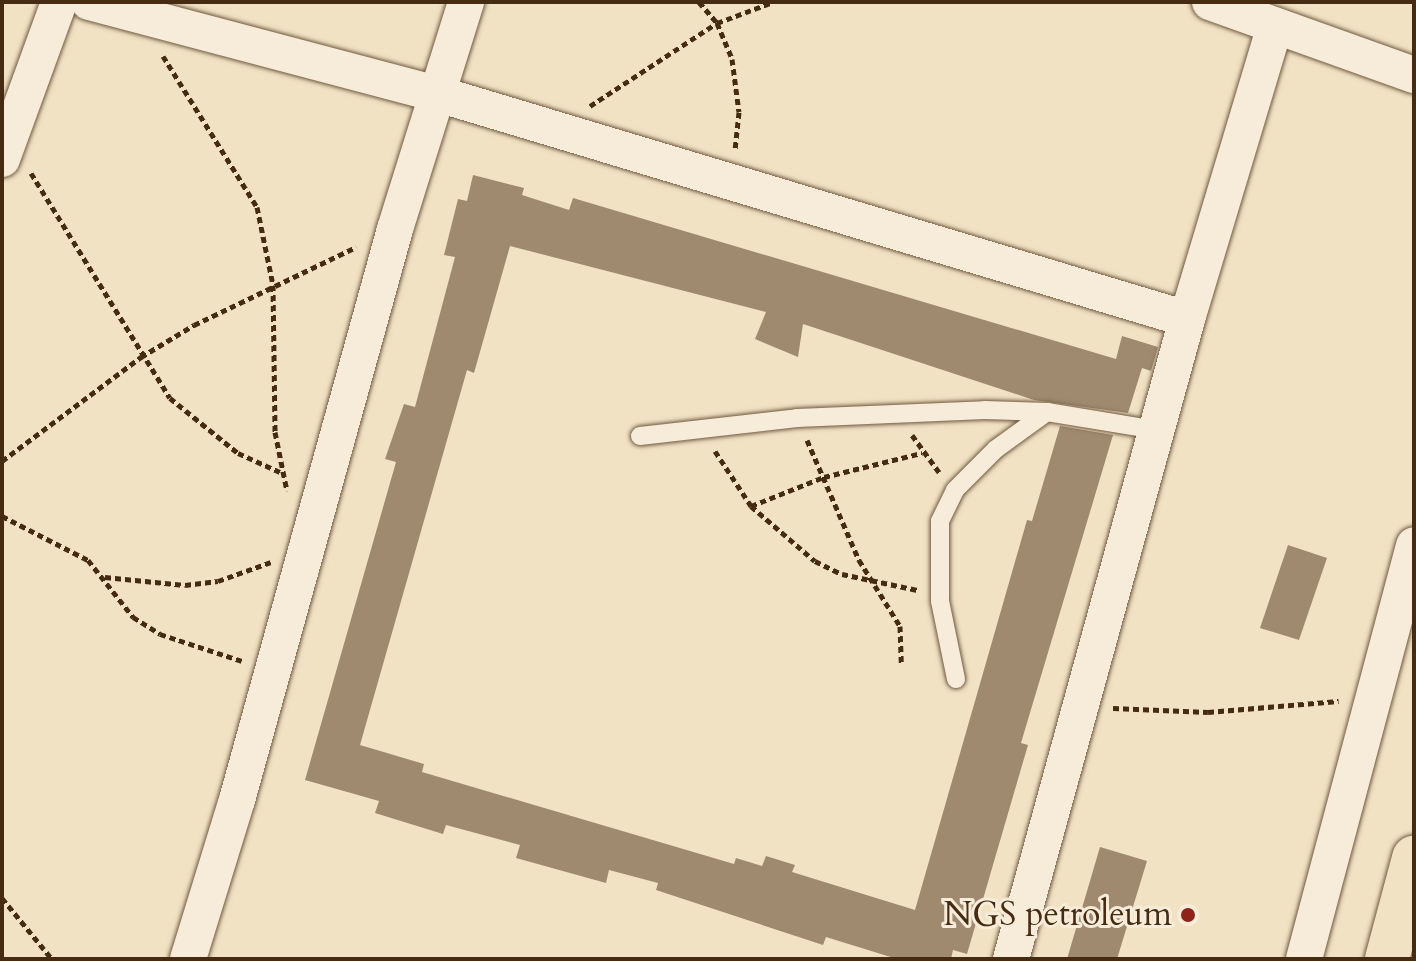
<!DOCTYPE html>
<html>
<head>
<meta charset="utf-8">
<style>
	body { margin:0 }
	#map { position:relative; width:1416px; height:961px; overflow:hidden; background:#f1e2c4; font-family:Cardo,serif }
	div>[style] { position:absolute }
	.building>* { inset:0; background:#9f8a6f }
	.path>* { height:5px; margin-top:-2.5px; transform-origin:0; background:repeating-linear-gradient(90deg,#462b13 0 6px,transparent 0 10px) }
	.roads { filter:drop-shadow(0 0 2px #71593f) drop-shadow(0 0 2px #71593f) }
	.service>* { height:18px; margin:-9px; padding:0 9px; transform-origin:9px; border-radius:9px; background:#f6ecd9 }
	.minor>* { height:36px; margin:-18px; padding:0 18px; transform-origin:18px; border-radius:18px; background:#f6ecd9 }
	.trunk>* { height:44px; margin:-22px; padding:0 22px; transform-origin:22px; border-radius:22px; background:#f1e2c4 }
	.dots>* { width:22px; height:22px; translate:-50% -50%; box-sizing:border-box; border:4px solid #f6ecd9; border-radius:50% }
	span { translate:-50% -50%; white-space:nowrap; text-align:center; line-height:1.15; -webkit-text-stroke:6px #f6ecd9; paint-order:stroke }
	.poi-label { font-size:34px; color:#462b13 }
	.right { translate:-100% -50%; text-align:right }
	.frame { position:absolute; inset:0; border:4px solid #462b13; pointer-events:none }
</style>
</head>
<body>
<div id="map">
	<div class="building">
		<i style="clip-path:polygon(473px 175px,524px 188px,522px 195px,569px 210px,573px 198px,1116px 359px,1122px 336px,1158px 347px,1151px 371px,1142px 368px,1128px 413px,1034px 400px,803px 324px,798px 357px,755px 339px,766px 312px,510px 246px,474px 373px,467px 370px,360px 745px,424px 764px,422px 772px,734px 864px,736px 858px,762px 866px,766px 856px,795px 865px,792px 872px,915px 910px,1027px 520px,1032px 521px,1060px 426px,1113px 435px,1021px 743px,1028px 745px,967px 954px,953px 950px,951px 959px,897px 959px,826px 937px,823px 945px,656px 890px,658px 883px,609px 870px,606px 883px,516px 858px,520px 845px,446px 825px,443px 834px,375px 813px,379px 801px,305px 780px,396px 462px,385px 459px,404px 404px,415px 407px,455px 257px,444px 255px,458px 199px,467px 201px)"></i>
		<i style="clip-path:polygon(1288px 545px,1327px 558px,1299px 640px,1260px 628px)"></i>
		<i style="clip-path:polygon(1100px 847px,1147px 861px,1117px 959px,1067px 959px)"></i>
	</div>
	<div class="path">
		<i style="left:699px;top:2px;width:28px;rotate:49deg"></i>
		<i style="left:717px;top:23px;width:39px;rotate:67deg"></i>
		<i style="left:732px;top:59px;width:53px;rotate:82.5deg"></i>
		<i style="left:739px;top:112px;width:37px;rotate:96deg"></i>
		<i style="left:163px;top:56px;width:178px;rotate:58.1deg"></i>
		<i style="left:257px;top:207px;width:80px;rotate:78.4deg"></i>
		<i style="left:273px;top:285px;width:147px;rotate:89.2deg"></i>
		<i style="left:275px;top:432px;width:60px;rotate:78.5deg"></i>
		<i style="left:590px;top:106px;width:152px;rotate:-33.2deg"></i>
		<i style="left:717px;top:23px;width:60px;rotate:-20.6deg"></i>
		<i style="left:31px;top:173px;width:264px;rotate:58.3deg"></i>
		<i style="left:170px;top:398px;width:87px;rotate:39deg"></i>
		<i style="left:238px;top:453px;width:46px;rotate:24.3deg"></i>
		<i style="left:912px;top:435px;width:46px;rotate:53.9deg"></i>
		<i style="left:807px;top:440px;width:131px;rotate:66.6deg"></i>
		<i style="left:859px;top:560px;width:78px;rotate:58.2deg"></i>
		<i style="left:900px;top:626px;width:38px;rotate:88deg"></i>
		<i style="left:715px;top:451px;width:66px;rotate:56.8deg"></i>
		<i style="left:751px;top:506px;width:84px;rotate:40.7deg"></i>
		<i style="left:815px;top:561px;width:30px;rotate:26deg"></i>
		<i style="left:842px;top:574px;width:77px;rotate:12deg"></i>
		<i style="left:2px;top:461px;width:174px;rotate:-36.8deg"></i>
		<i style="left:141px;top:357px;width:62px;rotate:-31.1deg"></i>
		<i style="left:194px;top:325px;width:180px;rotate:-25.7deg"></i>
		<i style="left:751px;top:506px;width:79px;rotate:-21.7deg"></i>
		<i style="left:824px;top:477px;width:101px;rotate:-13.8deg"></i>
		<i style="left:2px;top:516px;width:97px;rotate:27.1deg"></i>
		<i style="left:88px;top:560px;width:73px;rotate:51.7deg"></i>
		<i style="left:133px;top:617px;width:32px;rotate:32deg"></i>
		<i style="left:160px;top:634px;width:86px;rotate:18.2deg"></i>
		<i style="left:105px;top:577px;width:80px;rotate:5.7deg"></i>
		<i style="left:185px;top:585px;width:33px;rotate:-7deg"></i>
		<i style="left:218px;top:581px;width:56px;rotate:-19.7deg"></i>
		<i style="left:1113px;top:708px;width:95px;rotate:2.4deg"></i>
		<i style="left:1208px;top:712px;width:131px;rotate:-4.8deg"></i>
		<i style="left:2px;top:898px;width:79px;rotate:50.7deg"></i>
	</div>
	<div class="roads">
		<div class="service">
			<i style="left:640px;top:436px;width:158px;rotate:-6.5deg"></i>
			<i style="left:797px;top:418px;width:188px;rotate:-2.4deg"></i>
			<i style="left:985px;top:410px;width:62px;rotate:1.8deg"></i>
			<i style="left:1047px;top:412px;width:111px;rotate:9.3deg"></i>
			<i style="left:956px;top:679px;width:80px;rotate:-101.6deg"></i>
			<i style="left:940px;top:601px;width:80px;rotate:-90deg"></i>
			<i style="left:940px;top:521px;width:34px;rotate:-64deg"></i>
			<i style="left:955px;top:490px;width:58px;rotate:-45deg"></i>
			<i style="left:996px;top:449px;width:63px;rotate:-36deg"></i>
		</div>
		<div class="minor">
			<i style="left:89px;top:2px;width:361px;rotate:14.8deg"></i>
			<i style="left:438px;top:94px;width:782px;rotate:16.72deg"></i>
			<i style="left:1210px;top:2px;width:217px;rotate:19.7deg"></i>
			<i style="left:2px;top:159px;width:167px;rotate:-70deg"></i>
			<i style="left:188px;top:959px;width:166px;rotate:-72.9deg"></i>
			<i style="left:237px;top:800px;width:592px;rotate:-74.53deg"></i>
			<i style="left:395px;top:229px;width:238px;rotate:-72.6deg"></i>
			<i style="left:1011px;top:959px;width:664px;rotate:-74.62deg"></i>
			<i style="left:1187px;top:319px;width:306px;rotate:-73.3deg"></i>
			<i style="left:1304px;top:959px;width:428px;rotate:-75.1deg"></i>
		</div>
		<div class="trunk">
			<i style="left:1387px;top:959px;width:105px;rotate:-75deg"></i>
		</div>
	</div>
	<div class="dots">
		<i style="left:1188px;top:915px;background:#8f2418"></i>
	</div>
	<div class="poi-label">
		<span class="right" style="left:1172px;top:915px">NGS petroleum</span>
	</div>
	<div class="frame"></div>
</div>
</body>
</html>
